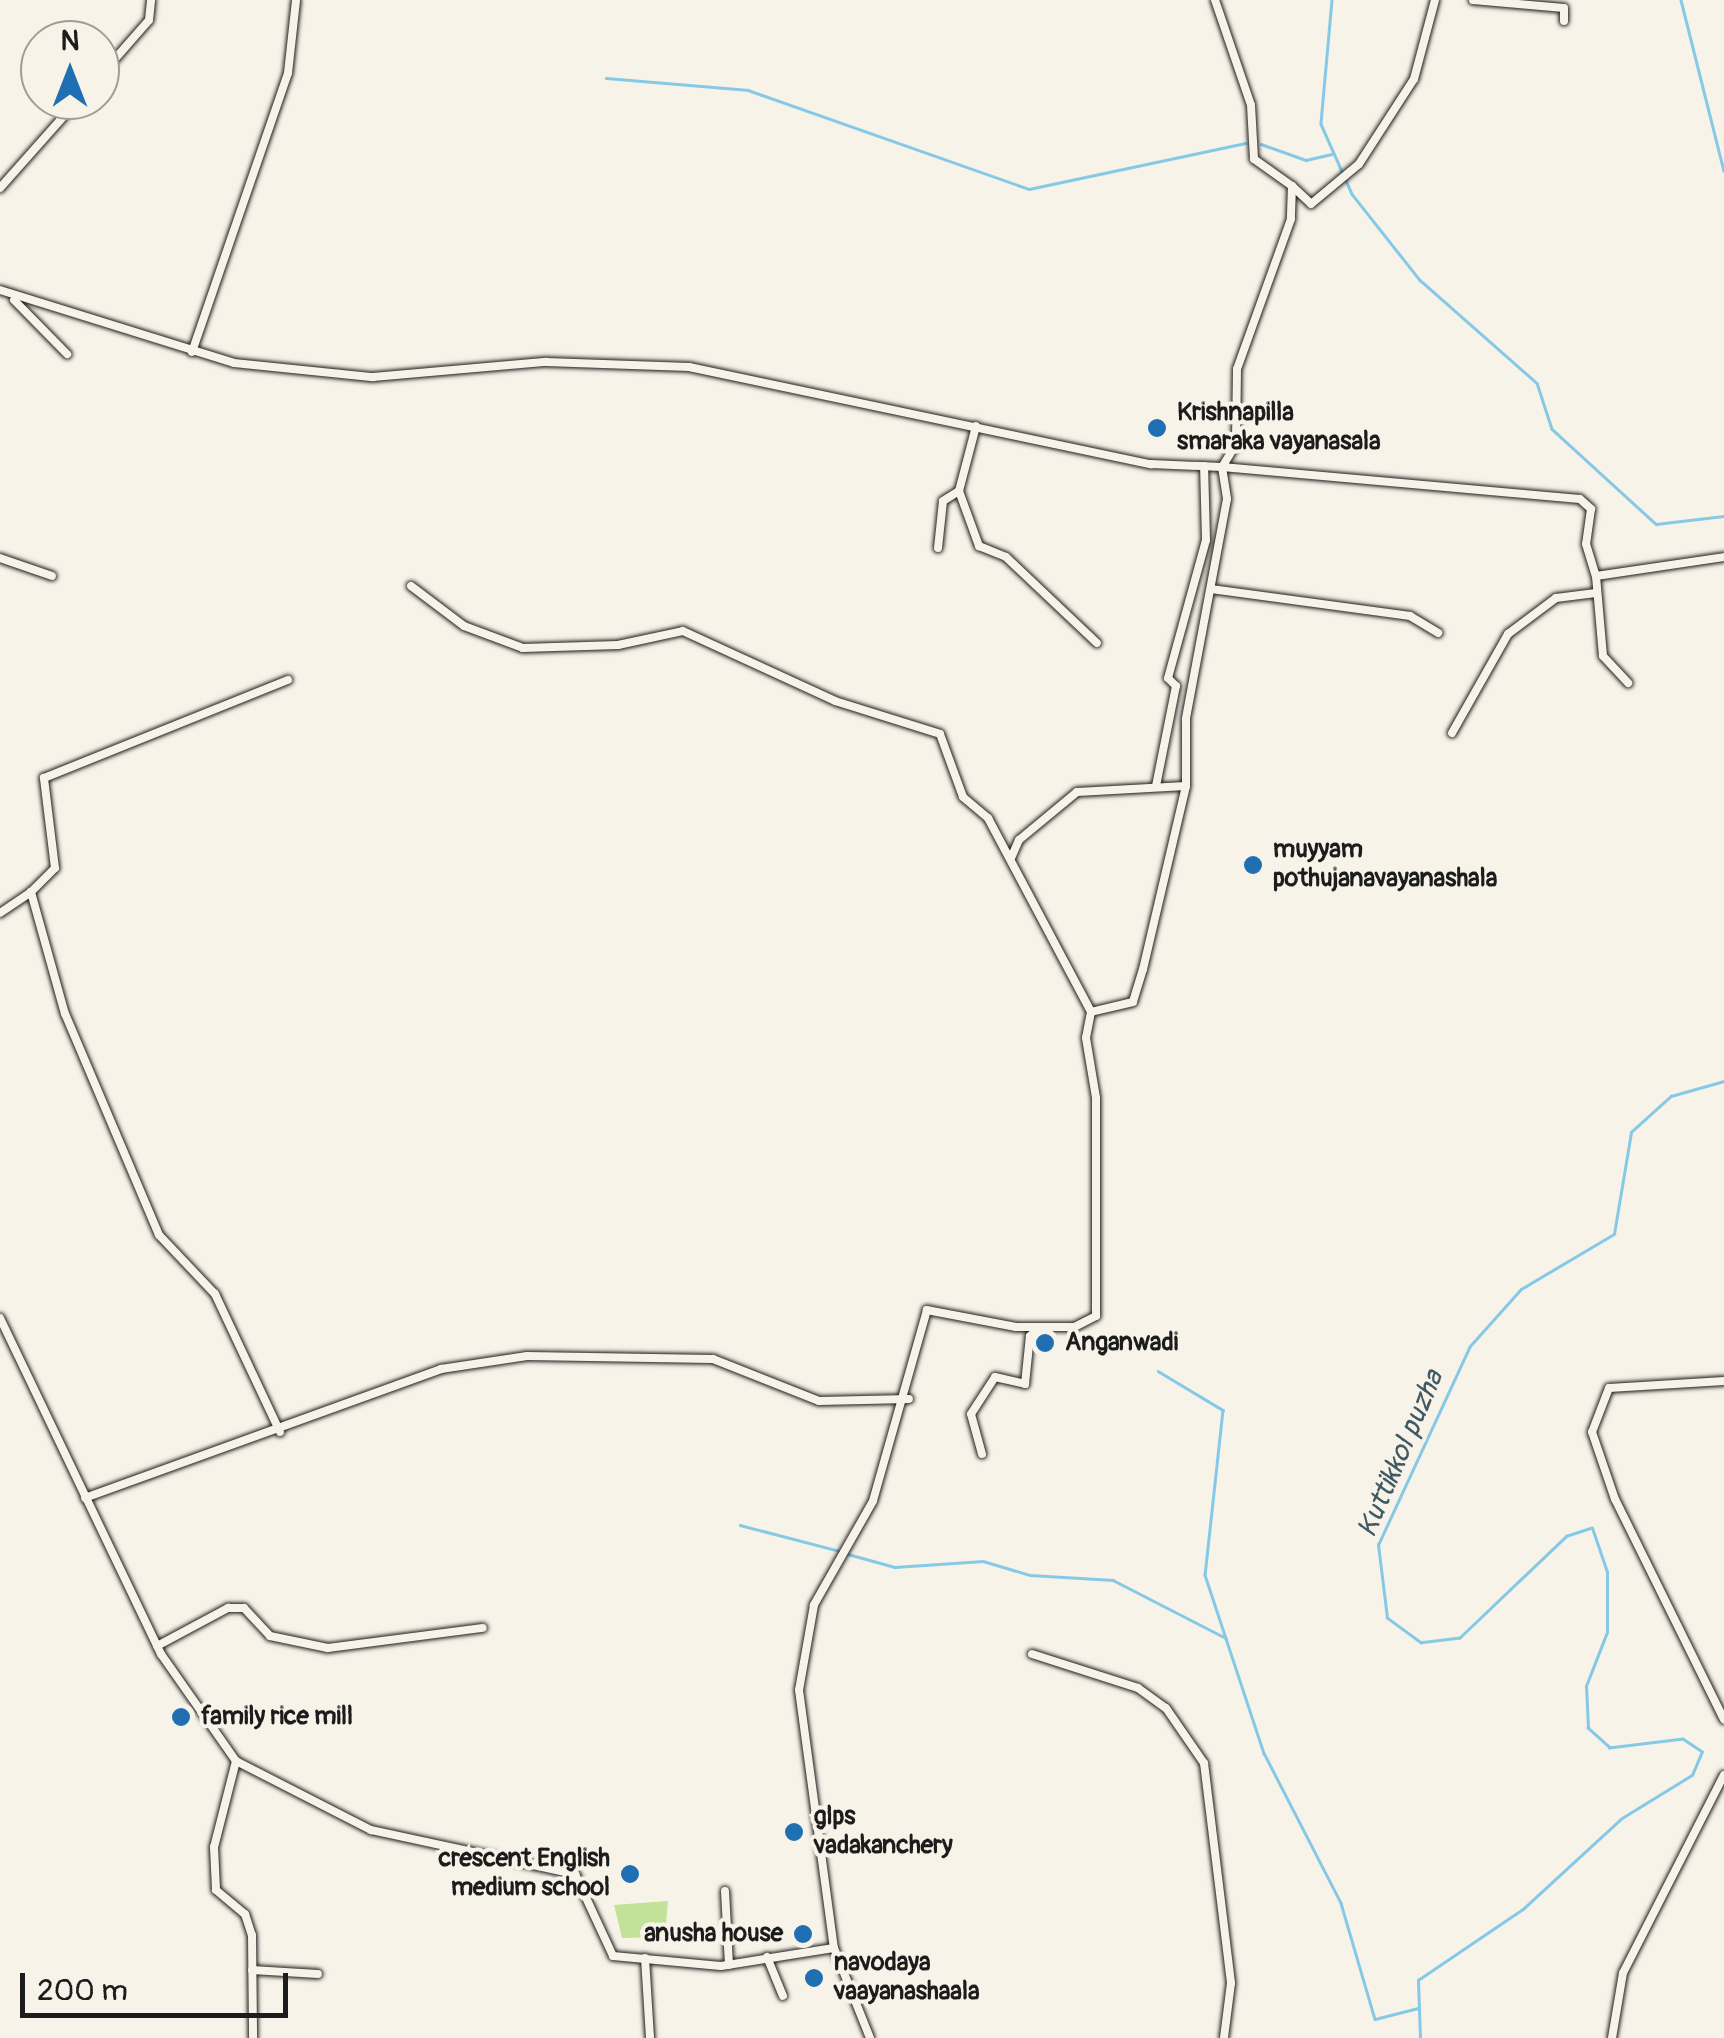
<!DOCTYPE html>
<html>
<head>
<meta charset="utf-8">
<style>
	body { margin:0 }
	#map { position:relative; width:1724px; height:2038px; overflow:hidden; background:#f7f3e8; font-family:Pangolin,sans-serif }
	div>[style] { position:absolute }
	.green>* { inset:0; background:#c2e199 }
	.stream>* { height:2.5px; margin:-1.25px; padding:0 1.25px; transform-origin:1.25px; border-radius:1.25px; background:#86c9e7 }
	.roads { filter:drop-shadow(0 0 2px #1c1c1c) drop-shadow(0 0 2px #1c1c1c) }
	.minor>* { height:8px; margin:-4px; padding:0 4px; transform-origin:4px; border-radius:4px; background:#f7f3e8 }
	.dots>* { width:28px; height:28px; translate:-50% -50%; box-sizing:border-box; border:5px solid #f7f3e8; border-radius:50% }
	span { translate:-50% -50%; white-space:nowrap; text-align:center; line-height:1.15; -webkit-text-stroke:8px #f7f3e8; paint-order:stroke }
	.poi-label { font-size:25px; color:#1c1c1c; font-weight:700 }
	.left { translate:0 -50%; text-align:left }
	.right { translate:-100% -50%; text-align:right }
	.water-label { font-size:28px; color:#415963; font-style:italic }
	.north { position:absolute; left:20px; top:20px; width:100px; height:100px; box-sizing:border-box; background:#f7f3e8; border:2px solid #9f9d96; border-radius:50%; rotate:0deg; font-size:28px; font-weight:700; line-height:40px; text-align:center; color:#1c1c1c }
	.north::after { content:''; display:block; margin:auto; width:35px; height:45px; background:#1f6fb2; clip-path:polygon(50% 0,100% 100%,50% 72%,0 100%) }
	.scale { position:absolute; left:20px; top:1973px; width:268px; height:45px; box-sizing:border-box; border:5px solid #1c1c1c; border-top:0; padding-left:12px; font-size:30px; line-height:35px; white-space:nowrap; color:#1c1c1c; -webkit-text-stroke:8px #f7f3e8; paint-order:stroke }
</style>
</head>
<body>
<div id="map">
	<div class="green">
		<i style="clip-path:polygon(668px 1901px,665px 1937px,622px 1938px,614px 1905px)"></i>
	</div>
	<div class="stream">
		<i style="left:1332px;top:0;width:124px;rotate:95.1deg"></i>
		<i style="left:1321px;top:124px;width:77px;rotate:66.1deg"></i>
		<i style="left:1352px;top:194px;width:110px;rotate:51.7deg"></i>
		<i style="left:1420px;top:280px;width:156px;rotate:41.4deg"></i>
		<i style="left:1537px;top:383px;width:48px;rotate:71.9deg"></i>
		<i style="left:1552px;top:429px;width:141px;rotate:42.4deg"></i>
		<i style="left:1656px;top:524px;width:68px;rotate:-6.7deg"></i>
		<i style="left:1681px;top:0;width:176px;rotate:75.9deg"></i>
		<i style="left:606px;top:78px;width:143px;rotate:4.8deg"></i>
		<i style="left:748px;top:90px;width:298px;rotate:19.4deg"></i>
		<i style="left:1029px;top:189px;width:221px;rotate:-12deg"></i>
		<i style="left:1261px;top:144px;width:48px;rotate:19.6deg"></i>
		<i style="left:1306px;top:160px;width:27px;rotate:-13deg"></i>
		<i style="left:1158px;top:1371px;width:76px;rotate:31deg"></i>
		<i style="left:1223px;top:1410px;width:166px;rotate:96.2deg"></i>
		<i style="left:1205px;top:1575px;width:188px;rotate:71.7deg"></i>
		<i style="left:1264px;top:1753px;width:169px;rotate:62.8deg"></i>
		<i style="left:1341px;top:1903px;width:121px;rotate:73.7deg"></i>
		<i style="left:1375px;top:2019px;width:44px;rotate:-14.3deg"></i>
		<i style="left:740px;top:1525px;width:103px;rotate:14.6deg"></i>
		<i style="left:848px;top:1554px;width:49px;rotate:15.5deg"></i>
		<i style="left:895px;top:1567px;width:88px;rotate:-3.9deg"></i>
		<i style="left:983px;top:1561px;width:49px;rotate:16.6deg"></i>
		<i style="left:1030px;top:1575px;width:83px;rotate:3.4deg"></i>
		<i style="left:1113px;top:1580px;width:127px;rotate:27.2deg"></i>
		<i style="left:1420px;top:2038px;width:58px;rotate:-92deg"></i>
		<i style="left:1418px;top:1980px;width:127px;rotate:-34.1deg"></i>
		<i style="left:1523px;top:1909px;width:134px;rotate:-42.6deg"></i>
		<i style="left:1622px;top:1818px;width:82px;rotate:-31.6deg"></i>
		<i style="left:1692px;top:1775px;width:25px;rotate:-67deg"></i>
		<i style="left:1702px;top:1752px;width:23px;rotate:-146deg"></i>
		<i style="left:1683px;top:1739px;width:74px;rotate:173deg"></i>
		<i style="left:1610px;top:1748px;width:30px;rotate:-138deg"></i>
		<i style="left:1588px;top:1728px;width:42px;rotate:-92.7deg"></i>
		<i style="left:1586px;top:1686px;width:58px;rotate:-68.7deg"></i>
		<i style="left:1607px;top:1632px;width:60px;rotate:-90deg"></i>
		<i style="left:1607px;top:1572px;width:46px;rotate:-108.8deg"></i>
		<i style="left:1592px;top:1528px;width:26px;rotate:162deg"></i>
		<i style="left:1567px;top:1536px;width:148px;rotate:136.4deg"></i>
		<i style="left:1460px;top:1638px;width:39px;rotate:173deg"></i>
		<i style="left:1421px;top:1643px;width:42px;rotate:-143.7deg"></i>
		<i style="left:1387px;top:1618px;width:74px;rotate:-97deg"></i>
		<i style="left:1378px;top:1545px;width:219px;rotate:-65.2deg"></i>
		<i style="left:1470px;top:1346px;width:76px;rotate:-48.2deg"></i>
		<i style="left:1521px;top:1289px;width:108px;rotate:-30.6deg"></i>
		<i style="left:1614px;top:1234px;width:103px;rotate:-80.5deg"></i>
		<i style="left:1631px;top:1132px;width:54px;rotate:-42deg"></i>
		<i style="left:1671px;top:1096px;width:55px;rotate:-15.8deg"></i>
	</div>
	<div class="roads">
		<div class="minor">
			<i style="left:1215px;top:0;width:111px;rotate:71.1deg"></i>
			<i style="left:1251px;top:105px;width:54px;rotate:86.8deg"></i>
			<i style="left:1254px;top:159px;width:47px;rotate:35.4deg"></i>
			<i style="left:1292px;top:186px;width:33px;rotate:92deg"></i>
			<i style="left:1291px;top:219px;width:159px;rotate:109.8deg"></i>
			<i style="left:1237px;top:369px;width:75px;rotate:90.8deg"></i>
			<i style="left:1236px;top:444px;width:27px;rotate:121deg"></i>
			<i style="left:1222px;top:467px;width:359px;rotate:5.1deg"></i>
			<i style="left:1580px;top:499px;width:15px;rotate:42deg"></i>
			<i style="left:1591px;top:509px;width:35px;rotate:98deg"></i>
			<i style="left:1586px;top:544px;width:34px;rotate:73deg"></i>
			<i style="left:1596px;top:576px;width:129px;rotate:-8.4deg"></i>
			<i style="left:1473px;top:0;width:91px;rotate:5deg"></i>
			<i style="left:1564px;top:8px;width:13px;rotate:90deg"></i>
			<i style="left:100px;top:76px;width:74px;rotate:-48.8deg"></i>
			<i style="left:149px;top:20px;width:20px;rotate:-84deg"></i>
			<i style="left:1292px;top:186px;width:26px;rotate:43deg"></i>
			<i style="left:1311px;top:204px;width:62px;rotate:-39.8deg"></i>
			<i style="left:1359px;top:164px;width:101px;rotate:-57.1deg"></i>
			<i style="left:1414px;top:79px;width:82px;rotate:-75.1deg"></i>
			<i style="left:0;top:188px;width:118px;rotate:-48.4deg"></i>
			<i style="left:0;top:290px;width:245px;rotate:17.3deg"></i>
			<i style="left:234px;top:363px;width:140px;rotate:5.8deg"></i>
			<i style="left:373px;top:377px;width:174px;rotate:-5deg"></i>
			<i style="left:546px;top:362px;width:143px;rotate:2deg"></i>
			<i style="left:689px;top:367px;width:472px;rotate:11.9deg"></i>
			<i style="left:1151px;top:464px;width:71px;rotate:2.4deg"></i>
			<i style="left:1222px;top:467px;width:32px;rotate:81deg"></i>
			<i style="left:1227px;top:499px;width:224px;rotate:100.6deg"></i>
			<i style="left:1186px;top:719px;width:67px;rotate:90deg"></i>
			<i style="left:1186px;top:786px;width:188px;rotate:103.2deg"></i>
			<i style="left:1143px;top:969px;width:34px;rotate:107deg"></i>
			<i style="left:1133px;top:1002px;width:43px;rotate:166.6deg"></i>
			<i style="left:1091px;top:1012px;width:26px;rotate:101deg"></i>
			<i style="left:1086px;top:1038px;width:61px;rotate:80.5deg"></i>
			<i style="left:1096px;top:1098px;width:218px;rotate:90deg"></i>
			<i style="left:1096px;top:1316px;width:25px;rotate:153deg"></i>
			<i style="left:1074px;top:1327px;width:58px;rotate:180deg"></i>
			<i style="left:1016px;top:1327px;width:91px;rotate:-169.2deg"></i>
			<i style="left:927px;top:1310px;width:198px;rotate:105.8deg"></i>
			<i style="left:873px;top:1501px;width:120px;rotate:119.6deg"></i>
			<i style="left:814px;top:1605px;width:86px;rotate:100deg"></i>
			<i style="left:799px;top:1690px;width:260px;rotate:82.3deg"></i>
			<i style="left:14px;top:300px;width:76px;rotate:45.5deg"></i>
			<i style="left:192px;top:352px;width:295px;rotate:-71deg"></i>
			<i style="left:288px;top:73px;width:73px;rotate:-83.7deg"></i>
			<i style="left:959px;top:491px;width:59px;rotate:70deg"></i>
			<i style="left:979px;top:546px;width:29px;rotate:22deg"></i>
			<i style="left:1006px;top:557px;width:125px;rotate:43.4deg"></i>
			<i style="left:938px;top:548px;width:47px;rotate:-83.9deg"></i>
			<i style="left:943px;top:501px;width:19px;rotate:-32deg"></i>
			<i style="left:959px;top:491px;width:67px;rotate:-75.3deg"></i>
			<i style="left:0;top:558px;width:55px;rotate:19.1deg"></i>
			<i style="left:1596px;top:576px;width:80px;rotate:85deg"></i>
			<i style="left:1603px;top:656px;width:37px;rotate:47deg"></i>
			<i style="left:411px;top:586px;width:66px;rotate:37deg"></i>
			<i style="left:464px;top:626px;width:63px;rotate:20.4deg"></i>
			<i style="left:523px;top:648px;width:95px;rotate:-1.8deg"></i>
			<i style="left:618px;top:645px;width:66px;rotate:-12.2deg"></i>
			<i style="left:683px;top:631px;width:167px;rotate:24.7deg"></i>
			<i style="left:835px;top:701px;width:110px;rotate:17.4deg"></i>
			<i style="left:940px;top:734px;width:67px;rotate:69.9deg"></i>
			<i style="left:963px;top:797px;width:33px;rotate:40deg"></i>
			<i style="left:988px;top:818px;width:220px;rotate:62deg"></i>
			<i style="left:1211px;top:589px;width:201px;rotate:7.7deg"></i>
			<i style="left:1410px;top:616px;width:33px;rotate:31deg"></i>
			<i style="left:1452px;top:733px;width:114px;rotate:-60.5deg"></i>
			<i style="left:1508px;top:634px;width:60px;rotate:-36.9deg"></i>
			<i style="left:1556px;top:598px;width:40px;rotate:-7.1deg"></i>
			<i style="left:1156px;top:786px;width:102px;rotate:-78.7deg"></i>
			<i style="left:1176px;top:686px;width:11px;rotate:-135deg"></i>
			<i style="left:1168px;top:678px;width:143px;rotate:-74.6deg"></i>
			<i style="left:1206px;top:540px;width:74px;rotate:-91.5deg"></i>
			<i style="left:1011px;top:858px;width:20px;rotate:-66deg"></i>
			<i style="left:1019px;top:840px;width:75px;rotate:-39.6deg"></i>
			<i style="left:1077px;top:792px;width:109px;rotate:-3.2deg"></i>
			<i style="left:0;top:913px;width:37px;rotate:-34deg"></i>
			<i style="left:0;top:1318px;width:373px;rotate:64.4deg"></i>
			<i style="left:161px;top:1654px;width:131px;rotate:55deg"></i>
			<i style="left:236px;top:1761px;width:152px;rotate:27.1deg"></i>
			<i style="left:371px;top:1830px;width:209px;rotate:12.2deg"></i>
			<i style="left:575px;top:1874px;width:90px;rotate:65.1deg"></i>
			<i style="left:613px;top:1956px;width:108px;rotate:5.3deg"></i>
			<i style="left:721px;top:1966px;width:114px;rotate:-9.1deg"></i>
			<i style="left:834px;top:1948px;width:97px;rotate:68.2deg"></i>
			<i style="left:1724px;top:1381px;width:115px;rotate:176.5deg"></i>
			<i style="left:1609px;top:1388px;width:47px;rotate:111.1deg"></i>
			<i style="left:1592px;top:1432px;width:71px;rotate:71.1deg"></i>
			<i style="left:1615px;top:1499px;width:246px;rotate:63.7deg"></i>
			<i style="left:280px;top:1432px;width:153px;rotate:-115.2deg"></i>
			<i style="left:215px;top:1294px;width:81px;rotate:-133.5deg"></i>
			<i style="left:159px;top:1235px;width:240px;rotate:-113deg"></i>
			<i style="left:65px;top:1014px;width:127px;rotate:-105.6deg"></i>
			<i style="left:31px;top:892px;width:34px;rotate:-45deg"></i>
			<i style="left:55px;top:868px;width:91px;rotate:-97deg"></i>
			<i style="left:44px;top:778px;width:263px;rotate:-21.9deg"></i>
			<i style="left:982px;top:1454px;width:41px;rotate:-105.4deg"></i>
			<i style="left:971px;top:1414px;width:44px;rotate:-57deg"></i>
			<i style="left:995px;top:1377px;width:31px;rotate:13deg"></i>
			<i style="left:1025px;top:1384px;width:48px;rotate:-84.1deg"></i>
			<i style="left:1030px;top:1336px;width:13px;rotate:-42deg"></i>
			<i style="left:85px;top:1498px;width:379px;rotate:-19.9deg"></i>
			<i style="left:441px;top:1369px;width:87px;rotate:-8.6deg"></i>
			<i style="left:527px;top:1356px;width:186px;rotate:0.9deg"></i>
			<i style="left:713px;top:1359px;width:114px;rotate:21.6deg"></i>
			<i style="left:819px;top:1401px;width:90px;rotate:-1.3deg"></i>
			<i style="left:157px;top:1646px;width:81px;rotate:-28.2deg"></i>
			<i style="left:228px;top:1608px;width:16px"></i>
			<i style="left:244px;top:1608px;width:38px;rotate:47deg"></i>
			<i style="left:270px;top:1636px;width:59px;rotate:11.7deg"></i>
			<i style="left:328px;top:1648px;width:156px;rotate:-7.4deg"></i>
			<i style="left:1032px;top:1654px;width:111px;rotate:17.8deg"></i>
			<i style="left:1138px;top:1688px;width:34px;rotate:36deg"></i>
			<i style="left:1166px;top:1708px;width:67px;rotate:55.4deg"></i>
			<i style="left:1204px;top:1763px;width:222px;rotate:83deg"></i>
			<i style="left:1231px;top:1983px;width:55px;rotate:97.3deg"></i>
			<i style="left:236px;top:1761px;width:89px;rotate:104.3deg"></i>
			<i style="left:214px;top:1847px;width:43px;rotate:87.3deg"></i>
			<i style="left:216px;top:1890px;width:38px;rotate:40deg"></i>
			<i style="left:245px;top:1914px;width:22px;rotate:72deg"></i>
			<i style="left:252px;top:1935px;width:103px;rotate:89.4deg"></i>
			<i style="left:725px;top:1891px;width:74px;rotate:86.9deg"></i>
			<i style="left:767px;top:1957px;width:42px;rotate:67.7deg"></i>
			<i style="left:645px;top:1958px;width:80px;rotate:86.4deg"></i>
			<i style="left:252px;top:1970px;width:66px;rotate:3.5deg"></i>
			<i style="left:1612px;top:2038px;width:66px;rotate:-80.4deg"></i>
			<i style="left:1623px;top:1973px;width:222px;rotate:-63deg"></i>
		</div>
	</div>
	<div class="dots">
		<i style="left:1157px;top:428px;background:#1f6fb2"></i>
		<i style="left:1253px;top:865px;background:#1f6fb2"></i>
		<i style="left:1045px;top:1343px;background:#1f6fb2"></i>
		<i style="left:181px;top:1717px;background:#1f6fb2"></i>
		<i style="left:794px;top:1832px;background:#1f6fb2"></i>
		<i style="left:630px;top:1874px;background:#1f6fb2"></i>
		<i style="left:803px;top:1934px;background:#1f6fb2"></i>
		<i style="left:814px;top:1978px;background:#1f6fb2"></i>
	</div>
	<div class="poi-label">
		<span class="left" style="left:1177px;top:428px">Krishnapilla<br>smaraka vayanasala</span>
		<span class="left" style="left:1273px;top:865px">muyyam<br>pothujanavayanashala</span>
		<span class="left" style="left:1065px;top:1343px">Anganwadi</span>
		<span class="left" style="left:201px;top:1717px">family rice mill</span>
		<span class="left" style="left:814px;top:1832px">glps<br>vadakanchery</span>
		<span class="right" style="left:610px;top:1874px">crescent English<br>medium school</span>
		<span class="right" style="left:783px;top:1934px">anusha house</span>
		<span class="left" style="left:834px;top:1978px">navodaya<br>vaayanashaala</span>
	</div>
	<div class="water-label">
		<span style="left:1401px;top:1454px;rotate:-67deg">Kuttikkol puzha</span>
	</div>
	<div class="north">N</div>
	<div class="scale">200 m</div>
</div>
</body>
</html>
